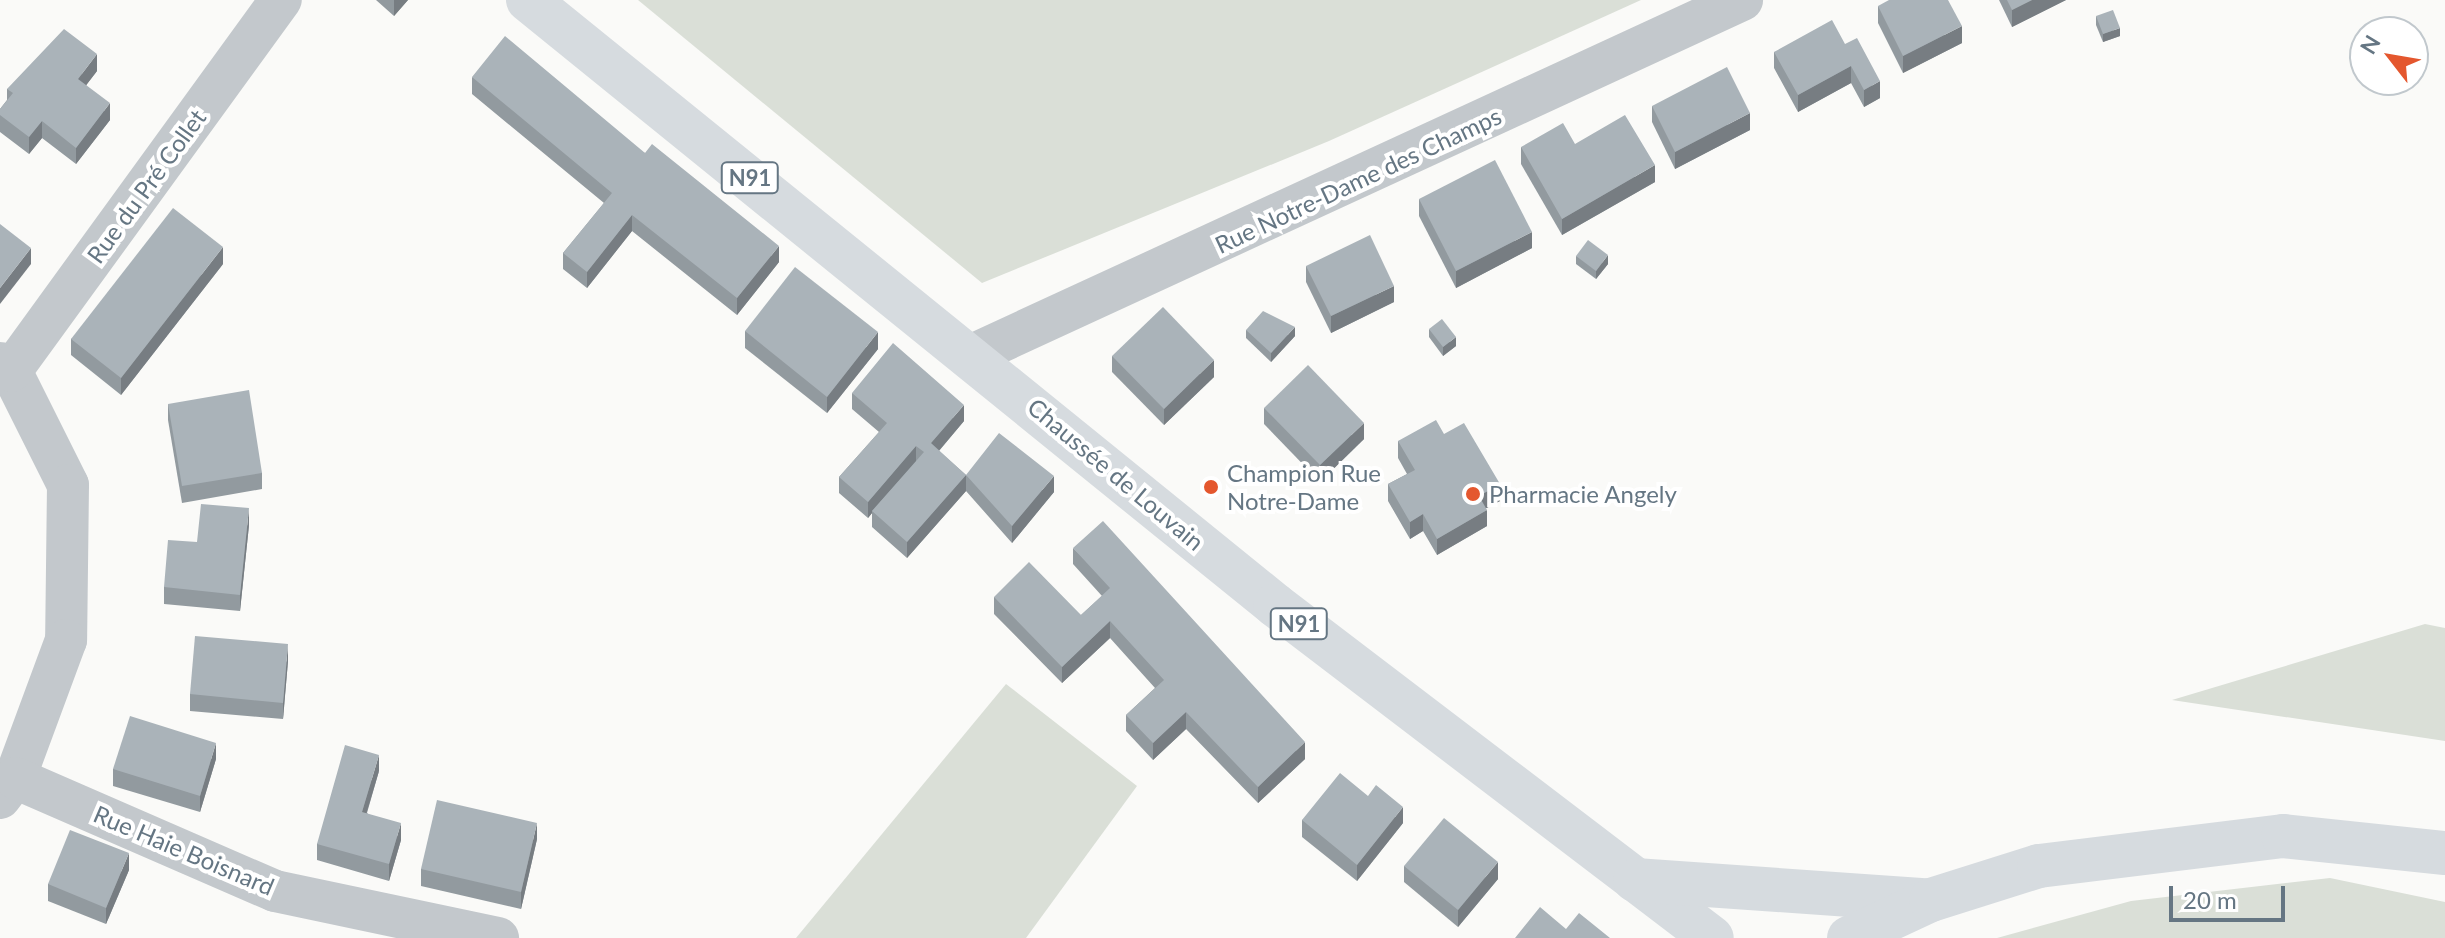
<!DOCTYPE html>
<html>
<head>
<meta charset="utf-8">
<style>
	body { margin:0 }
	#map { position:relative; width:2445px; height:938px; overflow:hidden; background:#fafaf8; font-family:Lato,sans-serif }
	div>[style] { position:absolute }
	.green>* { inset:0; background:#dadfd7 }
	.minor>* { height:42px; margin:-21px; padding:0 21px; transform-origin:21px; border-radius:21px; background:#c3c8cc }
	.major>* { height:44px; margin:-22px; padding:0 22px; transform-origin:22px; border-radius:22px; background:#d6dbdf }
	.highway>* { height:44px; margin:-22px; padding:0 22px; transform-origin:22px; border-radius:22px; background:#d6dbdf }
	.wall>* { inset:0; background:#929a9f }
	.shaded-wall>* { inset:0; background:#777d82 }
	.building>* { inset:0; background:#aab3b9 }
	.dots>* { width:22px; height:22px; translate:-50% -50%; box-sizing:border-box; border:4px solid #fff; border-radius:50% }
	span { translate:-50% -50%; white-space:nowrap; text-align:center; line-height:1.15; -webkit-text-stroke:8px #fff; paint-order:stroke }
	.shield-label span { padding:2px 6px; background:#fff; border:2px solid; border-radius:6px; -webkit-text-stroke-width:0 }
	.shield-label { font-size:22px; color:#657683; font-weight:700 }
	.street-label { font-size:24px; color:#657683 }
	.poi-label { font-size:24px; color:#657683 }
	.left { translate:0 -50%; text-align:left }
	.north { position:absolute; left:2349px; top:16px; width:80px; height:80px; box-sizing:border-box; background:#fff; border:2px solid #c1c8cd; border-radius:50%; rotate:301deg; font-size:22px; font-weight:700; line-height:32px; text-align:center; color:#657683 }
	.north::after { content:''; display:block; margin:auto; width:28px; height:36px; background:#e4572e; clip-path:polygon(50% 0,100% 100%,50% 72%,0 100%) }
	.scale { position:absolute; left:2169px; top:886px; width:116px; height:36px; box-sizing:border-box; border:4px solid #657683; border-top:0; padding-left:10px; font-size:24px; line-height:28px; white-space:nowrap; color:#657683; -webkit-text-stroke:6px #fff; paint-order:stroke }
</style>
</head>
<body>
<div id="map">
	<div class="green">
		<i style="clip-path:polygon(638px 0,1641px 0,1329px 141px,982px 283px)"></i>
		<i style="clip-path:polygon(2425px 624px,2445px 628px,2445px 741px,2172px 700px)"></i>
		<i style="clip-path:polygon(1006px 684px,1137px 786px,1026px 938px,796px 938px)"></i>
		<i style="clip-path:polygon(2330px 878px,2445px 902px,2445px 938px,1997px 938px,2131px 901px)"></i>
	</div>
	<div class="minor">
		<i style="left:972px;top:355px;width:848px;rotate:-24.75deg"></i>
		<i style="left:0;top:363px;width:14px;rotate:36deg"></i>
		<i style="left:11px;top:371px;width:127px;rotate:63.4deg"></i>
		<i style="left:68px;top:485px;width:155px;rotate:90.7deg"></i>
		<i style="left:66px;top:640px;width:147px;rotate:110.3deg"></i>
		<i style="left:15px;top:778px;width:25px;rotate:127deg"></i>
		<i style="left:11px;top:371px;width:459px;rotate:-54deg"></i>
		<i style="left:15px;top:778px;width:283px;rotate:23.5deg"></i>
		<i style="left:275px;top:891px;width:228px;rotate:11.9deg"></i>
	</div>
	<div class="major">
		<i style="left:528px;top:0;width:961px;rotate:39deg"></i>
		<i style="left:1275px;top:605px;width:549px;rotate:37.31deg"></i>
	</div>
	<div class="highway">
		<i style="left:1635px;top:880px;width:290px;rotate:4deg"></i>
		<i style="left:1849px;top:938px;width:90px;rotate:-24.9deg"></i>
		<i style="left:1931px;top:900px;width:113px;rotate:-17.5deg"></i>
		<i style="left:2039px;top:866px;width:246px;rotate:-7deg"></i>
		<i style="left:2283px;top:836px;width:163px;rotate:6deg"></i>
	</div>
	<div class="wall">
		<i style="clip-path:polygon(376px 0,408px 0,394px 16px)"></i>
		<i style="clip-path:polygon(1999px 0,2066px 0,2012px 27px)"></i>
		<i style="clip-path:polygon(1878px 6px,1962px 43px,1903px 73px,1878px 23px)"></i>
		<i style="clip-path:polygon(2096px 16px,2120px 36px,2103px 42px,2096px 25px)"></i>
		<i style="clip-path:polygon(1845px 44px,1880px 98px,1864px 107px,1851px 83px,1798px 112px,1774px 68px,1774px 52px)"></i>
		<i style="clip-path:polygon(97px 71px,86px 85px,110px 120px,76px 164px,42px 138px,29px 154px,0 132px,0 109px,7px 100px,7px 89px)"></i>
		<i style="clip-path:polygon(472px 77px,645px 153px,779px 262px,737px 315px,632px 231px,587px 288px,563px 269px,563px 253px,604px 203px,472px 94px)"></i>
		<i style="clip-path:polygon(1652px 106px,1750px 130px,1675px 169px,1652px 122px)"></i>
		<i style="clip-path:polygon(1521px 147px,1655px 182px,1562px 235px,1521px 164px)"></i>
		<i style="clip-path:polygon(1419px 199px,1532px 248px,1456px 288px,1419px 216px)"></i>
		<i style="clip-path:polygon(1576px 256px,1608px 264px,1596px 279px,1576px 264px)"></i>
		<i style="clip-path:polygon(223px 264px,121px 395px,71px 355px,71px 339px)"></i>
		<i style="clip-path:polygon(1306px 266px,1394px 302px,1331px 333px,1306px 282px)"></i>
		<i style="clip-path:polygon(1429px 329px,1456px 346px,1443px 356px,1429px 337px)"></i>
		<i style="clip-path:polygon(1246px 330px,1295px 336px,1271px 362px,1246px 338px)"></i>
		<i style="clip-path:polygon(745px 331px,878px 349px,827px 413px,745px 348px)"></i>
		<i style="clip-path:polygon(1112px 356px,1214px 377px,1164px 425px,1112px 372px)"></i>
		<i style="clip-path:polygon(852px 393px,964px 421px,939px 451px,966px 475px,1054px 492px,1012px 543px,966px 491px,907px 558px,872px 527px,872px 513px,868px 518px,839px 493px,839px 477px,879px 432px,852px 409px)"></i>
		<i style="clip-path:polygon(168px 404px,262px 473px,262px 489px,182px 503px,168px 420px)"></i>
		<i style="clip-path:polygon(1264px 408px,1364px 439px,1320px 482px,1264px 424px)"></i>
		<i style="clip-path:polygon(1444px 434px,1500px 501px,1486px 508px,1487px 526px,1437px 555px,1423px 531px,1410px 539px,1388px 501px,1388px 484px,1407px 474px,1398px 458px,1398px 441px)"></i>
		<i style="clip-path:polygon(249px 525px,240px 611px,164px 604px,164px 587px,197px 542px)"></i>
		<i style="clip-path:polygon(1073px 548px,1305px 759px,1258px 803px,1186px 729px,1153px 760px,1126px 731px,1126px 715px,1155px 688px,1110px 638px,1062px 683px,994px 614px,994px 597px,1081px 615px,1102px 596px,1073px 564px)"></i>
		<i style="clip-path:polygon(288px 661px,283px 719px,190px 711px,190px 694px)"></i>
		<i style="clip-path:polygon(216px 759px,200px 812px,113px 786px,113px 769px)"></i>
		<i style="clip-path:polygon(379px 771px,367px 813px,401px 840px,389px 881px,317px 860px,317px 844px)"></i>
		<i style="clip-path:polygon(1368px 796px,1403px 823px,1357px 881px,1302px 837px,1302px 820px)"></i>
		<i style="clip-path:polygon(537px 839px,521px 909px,421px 886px,421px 869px)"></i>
		<i style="clip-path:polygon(1404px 866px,1498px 879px,1458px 927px,1404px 882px)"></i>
		<i style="clip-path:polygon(129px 870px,106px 924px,48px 901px,48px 884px)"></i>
	</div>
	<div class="shaded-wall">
		<i style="clip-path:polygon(394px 0,408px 0,394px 16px)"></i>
		<i style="clip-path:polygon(2032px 0,2066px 0,2012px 27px,2012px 10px)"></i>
		<i style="clip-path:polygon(1962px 26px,1962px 43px,1903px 73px,1903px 56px)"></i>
		<i style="clip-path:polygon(2120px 28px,2120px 36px,2103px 42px,2103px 34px)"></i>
		<i style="clip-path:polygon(97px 54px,97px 71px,78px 96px,78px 79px)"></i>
		<i style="clip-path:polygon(1851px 66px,1851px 83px,1798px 112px,1798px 95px)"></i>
		<i style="clip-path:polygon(1880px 81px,1880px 98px,1864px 107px,1864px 90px)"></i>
		<i style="clip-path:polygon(110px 103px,110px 120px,76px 164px,76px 148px)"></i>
		<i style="clip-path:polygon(1750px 113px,1750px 130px,1675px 169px,1675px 152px)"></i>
		<i style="clip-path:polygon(42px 121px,42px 138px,29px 154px,29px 137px)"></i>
		<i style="clip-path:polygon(1655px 165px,1655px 182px,1562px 235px,1562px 219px)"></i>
		<i style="clip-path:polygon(632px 215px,632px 231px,587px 288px,587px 272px)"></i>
		<i style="clip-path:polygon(1532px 232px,1532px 248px,1456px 288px,1456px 271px)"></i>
		<i style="clip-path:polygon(779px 246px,779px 262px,737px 315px,737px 298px)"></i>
		<i style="clip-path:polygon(223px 247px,223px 264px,121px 395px,121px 378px)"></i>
		<i style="clip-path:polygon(31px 248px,31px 264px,0 304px,0 288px)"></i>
		<i style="clip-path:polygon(1608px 255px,1608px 264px,1596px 279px,1596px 271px)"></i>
		<i style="clip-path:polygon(1394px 286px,1394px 302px,1331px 333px,1331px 316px)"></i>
		<i style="clip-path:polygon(1295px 327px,1295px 336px,1271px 362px,1271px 353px)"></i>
		<i style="clip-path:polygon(878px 332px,878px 349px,827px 413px,827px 397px)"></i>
		<i style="clip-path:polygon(1456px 337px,1456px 346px,1443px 356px,1443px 347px)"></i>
		<i style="clip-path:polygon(1214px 360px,1214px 377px,1164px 425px,1164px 409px)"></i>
		<i style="clip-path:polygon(964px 405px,964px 421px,931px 460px,931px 443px)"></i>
		<i style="clip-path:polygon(1364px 423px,1364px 439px,1320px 482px,1320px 465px)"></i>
		<i style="clip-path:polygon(916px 446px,916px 462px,872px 511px,872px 513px,868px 518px,868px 502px)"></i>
		<i style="clip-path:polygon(966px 475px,966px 491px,907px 558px,907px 542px)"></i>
		<i style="clip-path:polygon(1054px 476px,1054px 492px,1012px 543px,1012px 526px)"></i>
		<i style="clip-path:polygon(1500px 484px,1500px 501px,1479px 512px,1479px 496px)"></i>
		<i style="clip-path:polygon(249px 508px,249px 525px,240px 611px,240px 595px)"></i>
		<i style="clip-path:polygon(1487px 510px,1487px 526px,1437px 555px,1437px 539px)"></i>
		<i style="clip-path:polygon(1423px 514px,1423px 531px,1410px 539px,1410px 522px)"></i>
		<i style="clip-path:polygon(1110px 621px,1110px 638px,1062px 683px,1062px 667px)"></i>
		<i style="clip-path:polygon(288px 644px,288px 661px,283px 719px,283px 703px)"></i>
		<i style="clip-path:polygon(1186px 712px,1186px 729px,1153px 760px,1153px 743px)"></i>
		<i style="clip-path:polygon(1305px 742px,1305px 759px,1258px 803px,1258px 787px)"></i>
		<i style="clip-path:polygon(216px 743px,216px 759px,200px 812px,200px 796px)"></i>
		<i style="clip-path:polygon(379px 755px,379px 771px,362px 828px,362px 812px)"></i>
		<i style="clip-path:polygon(1403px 807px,1403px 823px,1357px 881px,1357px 865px)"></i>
		<i style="clip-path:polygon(401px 823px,401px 840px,389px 881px,389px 864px)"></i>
		<i style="clip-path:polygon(537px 823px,537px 839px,521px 909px,521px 892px)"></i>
		<i style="clip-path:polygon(129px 853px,129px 870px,106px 924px,106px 908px)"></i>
		<i style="clip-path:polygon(1498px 862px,1498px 879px,1458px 927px,1458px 910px)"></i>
	</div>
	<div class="building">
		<i style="clip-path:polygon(1889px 0,1948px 0,1962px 26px,1903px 56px,1878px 6px)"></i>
		<i style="clip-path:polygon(2007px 0,2032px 0,2012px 10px)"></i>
		<i style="clip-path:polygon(2113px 10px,2120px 28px,2103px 34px,2096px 16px)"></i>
		<i style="clip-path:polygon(1832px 20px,1845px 44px,1857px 38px,1880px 81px,1864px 90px,1851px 66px,1798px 95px,1774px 52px)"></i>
		<i style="clip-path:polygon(64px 29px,97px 54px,78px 79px,110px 103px,76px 148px,42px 121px,29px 137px,0 115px,0 109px,13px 93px,7px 89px)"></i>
		<i style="clip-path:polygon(505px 36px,645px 153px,652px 144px,779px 246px,737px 298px,632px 215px,587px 272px,563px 253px,612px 193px,472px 77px)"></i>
		<i style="clip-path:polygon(1727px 67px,1750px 113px,1675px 152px,1652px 106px)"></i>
		<i style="clip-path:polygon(1625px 115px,1655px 165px,1562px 219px,1521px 147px,1563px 123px,1575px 144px)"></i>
		<i style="clip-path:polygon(1495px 160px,1532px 232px,1456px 271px,1419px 199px)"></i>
		<i style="clip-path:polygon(173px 208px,223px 247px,121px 378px,71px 339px)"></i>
		<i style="clip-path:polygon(0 224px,31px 248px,0 288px)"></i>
		<i style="clip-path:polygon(1370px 235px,1394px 286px,1331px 316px,1306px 266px)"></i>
		<i style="clip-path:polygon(1588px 240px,1608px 255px,1596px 271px,1576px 256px)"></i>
		<i style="clip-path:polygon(795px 267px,878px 332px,827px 397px,745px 331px)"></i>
		<i style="clip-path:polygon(1163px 307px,1214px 360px,1164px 409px,1112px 356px)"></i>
		<i style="clip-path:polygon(1263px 311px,1295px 327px,1271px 353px,1246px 330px)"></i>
		<i style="clip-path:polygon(1442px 319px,1456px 337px,1443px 347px,1429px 329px)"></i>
		<i style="clip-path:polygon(893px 343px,964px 405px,931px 443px,966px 475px,999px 433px,1054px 476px,1012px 526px,966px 475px,907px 542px,872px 511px,924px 452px,916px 446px,868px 502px,839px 477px,887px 423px,852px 393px)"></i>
		<i style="clip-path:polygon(1308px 365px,1364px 423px,1320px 465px,1264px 408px)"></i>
		<i style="clip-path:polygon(249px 390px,262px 473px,182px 486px,168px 404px)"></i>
		<i style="clip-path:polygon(1436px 420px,1444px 434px,1464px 423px,1500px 484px,1479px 496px,1487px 510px,1437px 539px,1423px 514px,1410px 522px,1388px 484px,1415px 470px,1398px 441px)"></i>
		<i style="clip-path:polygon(201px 504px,249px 508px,240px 595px,164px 587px,168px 540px,197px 542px)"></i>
		<i style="clip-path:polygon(1103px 521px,1305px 742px,1258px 787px,1186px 712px,1153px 743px,1126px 715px,1164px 680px,1110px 621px,1062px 667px,994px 597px,1029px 562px,1081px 615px,1110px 588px,1073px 548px)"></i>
		<i style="clip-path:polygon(195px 636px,288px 644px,283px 703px,190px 694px)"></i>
		<i style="clip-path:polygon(130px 716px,216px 743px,200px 796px,113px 769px)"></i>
		<i style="clip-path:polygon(345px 745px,379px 755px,362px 812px,401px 823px,389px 864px,317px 844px)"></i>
		<i style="clip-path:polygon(1340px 773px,1368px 796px,1376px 785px,1403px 807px,1357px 865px,1302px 820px)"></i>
		<i style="clip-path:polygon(437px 800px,537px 823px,521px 892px,421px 869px)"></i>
		<i style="clip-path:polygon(1444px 818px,1498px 862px,1458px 910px,1404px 866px)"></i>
		<i style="clip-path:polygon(70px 830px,129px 853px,106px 908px,48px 884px)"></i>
		<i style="clip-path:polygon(1540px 907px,1566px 929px,1579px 913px,1610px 938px,1515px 938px)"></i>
	</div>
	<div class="dots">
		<i style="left:1211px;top:487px;background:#e4572e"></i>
		<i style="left:1473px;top:494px;background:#e4572e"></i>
	</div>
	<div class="shield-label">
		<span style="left:750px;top:178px">N91</span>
		<span style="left:1299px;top:624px">N91</span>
	</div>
	<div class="street-label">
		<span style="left:1358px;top:180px;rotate:-25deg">Rue Notre-Dame des Champs</span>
		<span style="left:146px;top:186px;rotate:-54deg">Rue du Pré Collet</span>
		<span style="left:1116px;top:474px;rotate:40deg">Chaussée de Louvain</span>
		<span style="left:184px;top:850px;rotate:23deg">Rue Haie Boisnard</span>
	</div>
	<div class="poi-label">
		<span class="left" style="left:1227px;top:487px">Champion Rue<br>Notre-Dame</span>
		<span class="left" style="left:1489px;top:494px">Pharmacie Angely</span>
	</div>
	<div class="north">N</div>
	<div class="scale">20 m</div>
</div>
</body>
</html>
